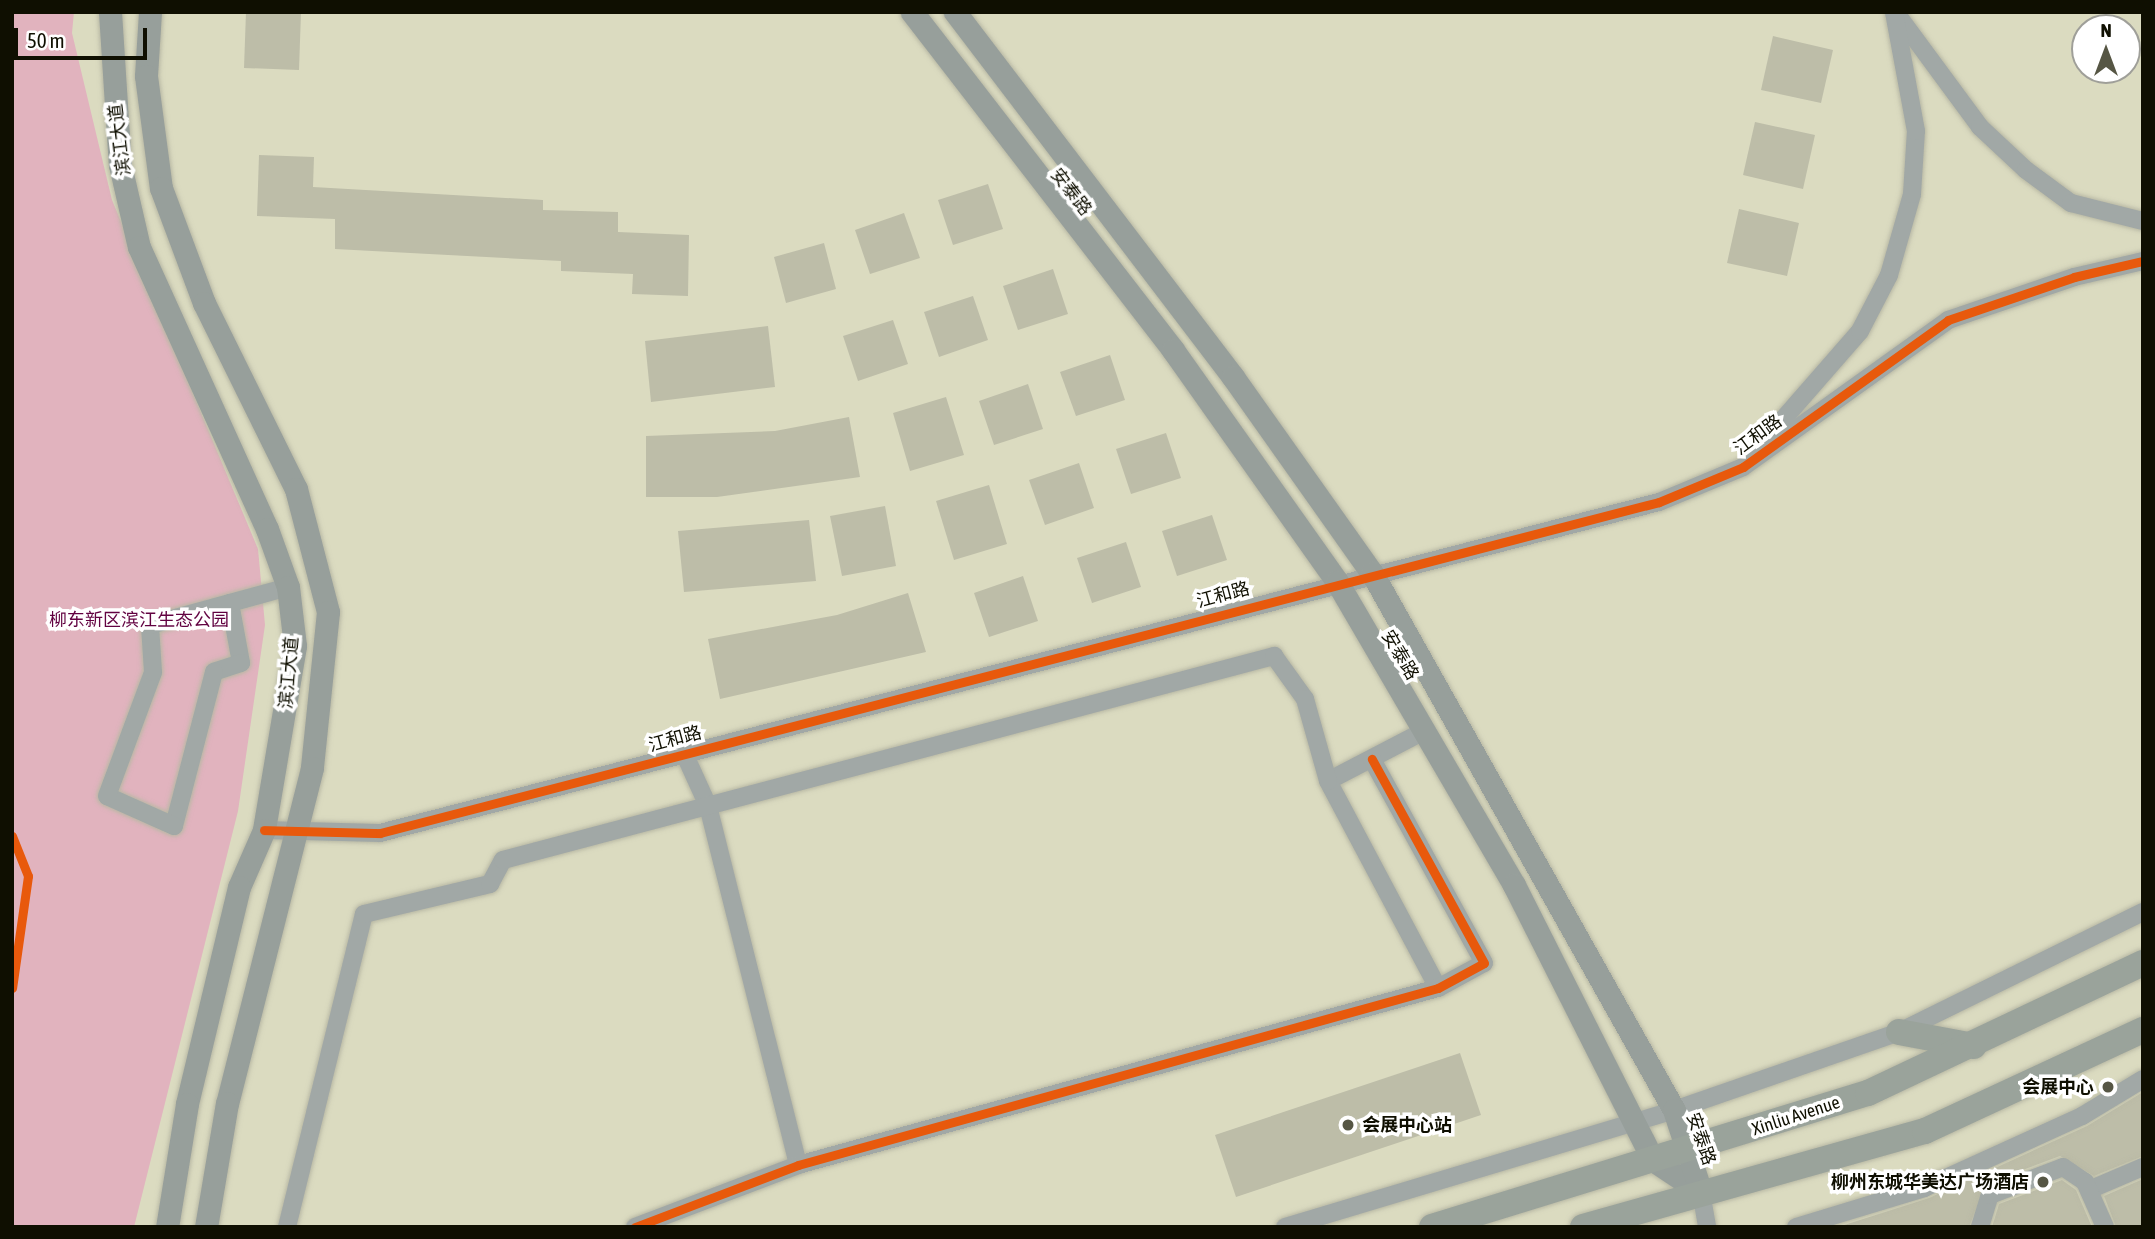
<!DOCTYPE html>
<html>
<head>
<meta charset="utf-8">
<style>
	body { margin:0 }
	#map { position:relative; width:2155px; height:1239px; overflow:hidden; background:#dbdbc0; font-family:"Asap Condensed","Noto Sans SC",sans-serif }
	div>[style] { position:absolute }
	.green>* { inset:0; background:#e1b3be }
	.building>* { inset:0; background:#bdbda8 }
	.roads { filter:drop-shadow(0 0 2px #b8b8a4) drop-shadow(0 0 2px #b8b8a4) }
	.minor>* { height:18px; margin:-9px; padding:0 9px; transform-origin:9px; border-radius:9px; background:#a1a8a6 }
	.major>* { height:23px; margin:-11.5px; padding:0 11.5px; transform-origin:11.5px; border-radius:11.5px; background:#979f9b }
	.highway>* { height:26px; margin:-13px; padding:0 13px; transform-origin:13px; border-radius:13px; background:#9aa39b }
	.cycleway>* { height:9px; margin:-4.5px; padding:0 4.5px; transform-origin:4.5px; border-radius:4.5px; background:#e8590c }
	.dots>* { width:19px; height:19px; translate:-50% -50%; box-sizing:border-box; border:4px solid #fff; border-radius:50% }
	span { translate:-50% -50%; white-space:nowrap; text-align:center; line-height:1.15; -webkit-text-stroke:7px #fff; paint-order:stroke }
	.street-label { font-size:18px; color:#0f0f01 }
	.park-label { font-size:18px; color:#620241 }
	.poi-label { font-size:18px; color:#0f0f01; font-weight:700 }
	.right { translate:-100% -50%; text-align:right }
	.left { translate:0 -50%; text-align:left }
	.frame { position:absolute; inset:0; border:14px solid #0f0f01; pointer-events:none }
	.north { position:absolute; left:2071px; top:14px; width:70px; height:70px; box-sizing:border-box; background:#fff; border:2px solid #9f9f99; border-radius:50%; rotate:0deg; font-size:19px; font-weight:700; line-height:28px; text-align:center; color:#0f0f01 }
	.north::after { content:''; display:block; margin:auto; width:24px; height:32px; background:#565644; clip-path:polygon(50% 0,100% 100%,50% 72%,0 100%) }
	.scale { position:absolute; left:14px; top:28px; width:133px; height:32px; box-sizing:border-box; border:4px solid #0f0f01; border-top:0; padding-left:9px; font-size:21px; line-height:24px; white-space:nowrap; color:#0f0f01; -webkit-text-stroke:5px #fff; paint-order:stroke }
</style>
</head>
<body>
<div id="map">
	<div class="green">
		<i style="clip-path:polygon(12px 12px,74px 12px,72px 33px,112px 200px,258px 549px,265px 625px,238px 811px,134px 1227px,12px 1227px)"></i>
	</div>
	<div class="building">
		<i style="clip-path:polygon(246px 12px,301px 12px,299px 70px,244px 68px)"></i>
		<i style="clip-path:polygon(1773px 36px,1833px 50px,1821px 103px,1761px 90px)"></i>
		<i style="clip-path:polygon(1755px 122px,1815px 135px,1803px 189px,1743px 175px)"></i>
		<i style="clip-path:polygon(259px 155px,314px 157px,313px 187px,543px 200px,543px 210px,618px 212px,618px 232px,689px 235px,688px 296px,632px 294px,633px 274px,561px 271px,561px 261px,335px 249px,335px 219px,257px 216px)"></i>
		<i style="clip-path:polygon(988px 184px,1003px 229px,953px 245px,938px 200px)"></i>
		<i style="clip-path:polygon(1739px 209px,1799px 223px,1787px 276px,1727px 263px)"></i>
		<i style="clip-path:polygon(904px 213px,920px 258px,870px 274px,855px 230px)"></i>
		<i style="clip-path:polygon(824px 243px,836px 289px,786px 303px,774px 257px)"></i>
		<i style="clip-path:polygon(1053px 269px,1068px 314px,1018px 330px,1003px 286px)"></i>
		<i style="clip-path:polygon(973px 296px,988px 340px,939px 357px,924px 312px)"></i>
		<i style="clip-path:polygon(893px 320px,908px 364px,858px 381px,843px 336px)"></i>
		<i style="clip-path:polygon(768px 326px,775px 387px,651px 402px,645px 341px)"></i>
		<i style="clip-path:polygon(1110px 355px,1125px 400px,1076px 416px,1060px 372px)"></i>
		<i style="clip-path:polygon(1028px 384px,1043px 429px,994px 445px,979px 401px)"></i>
		<i style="clip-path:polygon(946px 397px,964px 455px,910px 471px,893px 413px)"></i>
		<i style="clip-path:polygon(849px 417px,860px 477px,717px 497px,646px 497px,646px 436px,775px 431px)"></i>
		<i style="clip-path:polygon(1166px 433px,1181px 478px,1131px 494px,1116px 449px)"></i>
		<i style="clip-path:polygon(1079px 463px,1094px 508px,1045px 525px,1029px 480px)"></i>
		<i style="clip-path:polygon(989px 485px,1007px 544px,954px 560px,936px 501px)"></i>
		<i style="clip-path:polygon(885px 506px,896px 566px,842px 576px,830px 516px)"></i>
		<i style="clip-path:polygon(1212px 515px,1227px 560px,1177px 576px,1162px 531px)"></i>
		<i style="clip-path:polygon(809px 520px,816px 581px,684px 592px,678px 531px)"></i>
		<i style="clip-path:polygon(1126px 542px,1141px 587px,1092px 603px,1077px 558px)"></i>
		<i style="clip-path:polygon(1023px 576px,1038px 621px,989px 637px,974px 593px)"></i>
		<i style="clip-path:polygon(908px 593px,926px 652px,720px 699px,708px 639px,837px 615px)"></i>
		<i style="clip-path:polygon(1460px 1053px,1481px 1115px,1236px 1197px,1215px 1135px)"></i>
		<i style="clip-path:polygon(2143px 1092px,2143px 1156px,2094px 1176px,2060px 1156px,1986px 1184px,1969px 1227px,1838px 1227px,1929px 1198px,2087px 1126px)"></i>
		<i style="clip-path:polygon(2143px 1179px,2143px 1227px,2116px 1227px,2104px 1196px)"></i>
		<i style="clip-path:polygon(2062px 1180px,2076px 1190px,2092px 1227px,1992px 1227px,1999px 1204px)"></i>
	</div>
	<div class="roads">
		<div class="minor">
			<i style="left:1899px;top:17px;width:137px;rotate:53.6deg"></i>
			<i style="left:1980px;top:127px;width:63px;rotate:43.1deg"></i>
			<i style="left:2026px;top:170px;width:56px;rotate:36.3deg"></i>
			<i style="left:2071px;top:203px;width:74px;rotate:14deg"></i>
			<i style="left:1765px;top:440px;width:145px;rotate:-48.9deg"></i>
			<i style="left:1860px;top:331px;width:63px;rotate:-62.6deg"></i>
			<i style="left:1889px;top:275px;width:84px;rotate:-74.1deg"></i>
			<i style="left:1912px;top:194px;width:63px;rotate:-86.4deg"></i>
			<i style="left:1916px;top:131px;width:121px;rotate:-100.5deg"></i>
			<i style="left:230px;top:603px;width:61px;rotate:79.6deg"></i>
			<i style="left:241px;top:663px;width:28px;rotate:162deg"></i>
			<i style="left:214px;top:672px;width:159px;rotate:104.6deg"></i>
			<i style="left:174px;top:826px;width:73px;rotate:-155.9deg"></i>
			<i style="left:107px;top:796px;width:132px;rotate:-69.6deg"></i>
			<i style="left:153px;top:672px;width:47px;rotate:-93.7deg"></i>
			<i style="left:150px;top:625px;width:83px;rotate:-15.4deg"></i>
			<i style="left:230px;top:603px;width:60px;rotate:-15.4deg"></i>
			<i style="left:1426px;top:730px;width:110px;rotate:152.5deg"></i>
			<i style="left:1328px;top:781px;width:234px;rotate:62deg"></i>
			<i style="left:684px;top:753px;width:58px;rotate:65.6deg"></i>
			<i style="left:708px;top:806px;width:370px;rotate:75.9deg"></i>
			<i style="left:264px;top:830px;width:116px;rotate:1.5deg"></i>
			<i style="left:380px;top:833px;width:1321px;rotate:-14.51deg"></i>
			<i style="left:1659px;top:502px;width:91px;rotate:-22.6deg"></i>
			<i style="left:1743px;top:467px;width:252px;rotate:-35.6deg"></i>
			<i style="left:1948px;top:320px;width:133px;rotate:-18.8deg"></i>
			<i style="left:2074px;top:277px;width:71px;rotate:-13.1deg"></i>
			<i style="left:2089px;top:1190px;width:59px;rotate:-23.1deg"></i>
			<i style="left:1701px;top:1192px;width:36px;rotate:80deg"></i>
			<i style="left:287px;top:1227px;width:322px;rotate:-76.2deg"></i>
			<i style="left:364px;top:914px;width:130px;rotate:-13.4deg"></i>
			<i style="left:490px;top:884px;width:27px;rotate:-62deg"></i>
			<i style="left:503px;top:860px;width:798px;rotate:-14.82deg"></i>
			<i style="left:1274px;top:656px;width:53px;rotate:54.2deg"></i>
			<i style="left:1305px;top:699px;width:85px;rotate:74.3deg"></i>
			<i style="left:635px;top:1227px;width:174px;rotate:-20.8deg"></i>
			<i style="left:798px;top:1165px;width:664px;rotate:-15.46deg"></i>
			<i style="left:1438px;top:988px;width:52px;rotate:-28.5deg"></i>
			<i style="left:1484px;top:963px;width:233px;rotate:-118.8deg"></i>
			<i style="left:1285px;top:1227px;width:406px;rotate:-16.7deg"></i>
			<i style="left:1674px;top:1110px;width:238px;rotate:-19.1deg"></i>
			<i style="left:1899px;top:1032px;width:272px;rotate:-26.2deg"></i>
			<i style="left:1796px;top:1227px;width:134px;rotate:-16.9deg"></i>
			<i style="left:1924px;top:1188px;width:174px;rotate:-24.5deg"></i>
			<i style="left:2082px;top:1116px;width:71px;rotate:-31.2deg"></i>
			<i style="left:1980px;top:1227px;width:34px;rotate:-73deg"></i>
			<i style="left:1990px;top:1195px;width:78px;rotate:-21deg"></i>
			<i style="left:2063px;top:1167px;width:27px;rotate:34deg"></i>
			<i style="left:2085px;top:1182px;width:49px;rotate:66deg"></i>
		</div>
		<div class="major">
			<i style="left:110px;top:12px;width:153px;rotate:86.3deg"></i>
			<i style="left:120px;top:165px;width:84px;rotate:77deg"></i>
			<i style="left:139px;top:247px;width:310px;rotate:65.6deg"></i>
			<i style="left:267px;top:529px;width:62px;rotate:70.1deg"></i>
			<i style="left:288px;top:587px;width:59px;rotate:83.2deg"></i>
			<i style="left:295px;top:646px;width:187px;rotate:99.6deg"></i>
			<i style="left:264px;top:830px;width:62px;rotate:113.7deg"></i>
			<i style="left:239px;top:887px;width:223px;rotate:103.5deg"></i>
			<i style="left:187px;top:1104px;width:125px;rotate:99.2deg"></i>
			<i style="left:150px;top:12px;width:64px;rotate:93.6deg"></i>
			<i style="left:146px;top:76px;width:113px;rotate:82.4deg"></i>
			<i style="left:161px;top:188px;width:123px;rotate:69.5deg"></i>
			<i style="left:204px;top:303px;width:208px;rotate:63.7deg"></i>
			<i style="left:296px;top:489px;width:127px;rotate:75.4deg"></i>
			<i style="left:328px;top:612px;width:157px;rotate:95.9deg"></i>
			<i style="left:312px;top:768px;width:346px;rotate:104.2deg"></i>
			<i style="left:227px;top:1103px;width:126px;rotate:99.6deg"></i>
			<i style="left:912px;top:12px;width:427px;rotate:52.3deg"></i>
			<i style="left:1173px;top:350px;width:284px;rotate:54.7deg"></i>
			<i style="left:1337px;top:582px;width:351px;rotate:59.7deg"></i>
			<i style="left:1514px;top:885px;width:308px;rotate:63.2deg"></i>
			<i style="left:1653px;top:1160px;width:58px;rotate:33.7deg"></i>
			<i style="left:955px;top:12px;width:459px;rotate:52.7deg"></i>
			<i style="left:1233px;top:377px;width:240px;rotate:54.7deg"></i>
			<i style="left:1372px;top:573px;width:616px;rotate:60.65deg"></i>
			<i style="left:1674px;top:1110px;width:86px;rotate:71.8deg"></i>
		</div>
		<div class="highway">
			<i style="left:1899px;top:1032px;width:76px;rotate:10.6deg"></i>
			<i style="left:1432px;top:1227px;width:456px;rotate:-17.1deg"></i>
			<i style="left:1868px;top:1093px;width:304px;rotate:-25.3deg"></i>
			<i style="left:1583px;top:1227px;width:355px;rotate:-15.7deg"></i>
			<i style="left:1925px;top:1131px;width:240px;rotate:-24.9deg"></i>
		</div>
	</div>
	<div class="cycleway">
		<i style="left:264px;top:830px;width:116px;rotate:1.5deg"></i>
		<i style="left:380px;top:833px;width:1321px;rotate:-14.51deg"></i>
		<i style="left:1659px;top:502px;width:91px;rotate:-22.6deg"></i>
		<i style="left:1743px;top:467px;width:252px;rotate:-35.6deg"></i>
		<i style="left:1948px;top:320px;width:133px;rotate:-18.8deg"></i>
		<i style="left:2074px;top:277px;width:71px;rotate:-13.1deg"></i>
		<i style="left:12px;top:836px;width:43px;rotate:68.2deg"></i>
		<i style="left:28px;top:876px;width:113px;rotate:98.1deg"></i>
		<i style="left:635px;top:1227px;width:174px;rotate:-20.8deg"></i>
		<i style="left:798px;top:1165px;width:664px;rotate:-15.46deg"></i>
		<i style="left:1438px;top:988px;width:52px;rotate:-28.5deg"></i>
		<i style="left:1484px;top:963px;width:233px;rotate:-118.8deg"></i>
	</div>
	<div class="dots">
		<i style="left:2108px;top:1087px;background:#565644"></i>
		<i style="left:1348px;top:1125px;background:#565644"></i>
		<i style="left:2043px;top:1182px;background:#565644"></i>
	</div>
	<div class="street-label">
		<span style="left:120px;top:140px;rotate:-97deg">滨江大道</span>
		<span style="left:1071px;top:192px;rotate:52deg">安泰路</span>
		<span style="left:1758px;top:435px;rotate:-36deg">江和路</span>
		<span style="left:1223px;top:595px;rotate:-15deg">江和路</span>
		<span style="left:1400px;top:655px;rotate:59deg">安泰路</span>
		<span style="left:289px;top:673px;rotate:-85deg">滨江大道</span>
		<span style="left:675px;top:739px;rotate:-15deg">江和路</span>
		<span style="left:1796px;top:1116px;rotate:-18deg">Xinliu Avenue</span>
		<span style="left:1701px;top:1139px;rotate:71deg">安泰路</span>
	</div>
	<div class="park-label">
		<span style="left:139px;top:620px">柳东新区滨江生态公园</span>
	</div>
	<div class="poi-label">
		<span class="right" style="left:2094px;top:1087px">会展中心</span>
		<span class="left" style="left:1362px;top:1125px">会展中心站</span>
		<span class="right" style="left:2029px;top:1182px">柳州东城华美达广场酒店</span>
	</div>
	<div class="frame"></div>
	<div class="north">N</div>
	<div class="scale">50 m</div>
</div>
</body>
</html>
